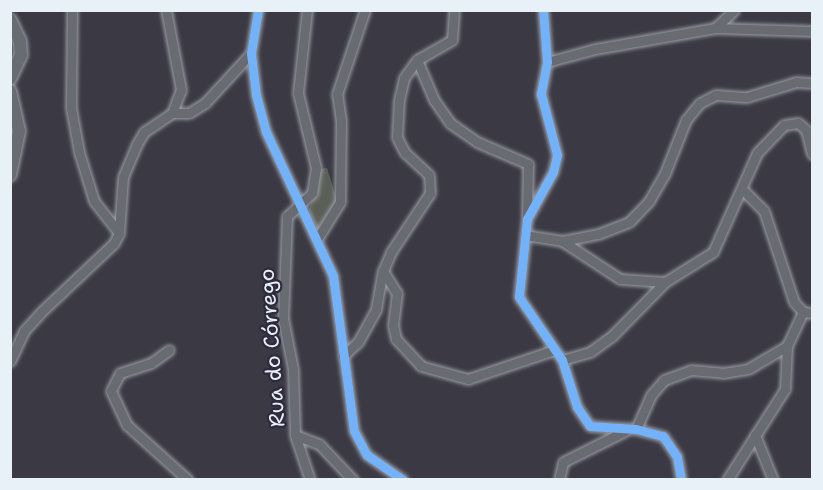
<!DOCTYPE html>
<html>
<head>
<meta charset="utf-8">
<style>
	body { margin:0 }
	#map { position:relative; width:823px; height:490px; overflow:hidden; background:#3a3944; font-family:"Shantell Sans",sans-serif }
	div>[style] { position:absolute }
	.green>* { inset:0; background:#5a6057 }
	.roads { filter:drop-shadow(0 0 2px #9c9ea4) drop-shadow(0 0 2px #9c9ea4) }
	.minor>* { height:9px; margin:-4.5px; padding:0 4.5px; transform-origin:4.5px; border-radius:4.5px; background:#696b72 }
	.tertiary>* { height:12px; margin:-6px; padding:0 6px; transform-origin:6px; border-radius:6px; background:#696b72 }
	.cycleway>* { height:9px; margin:-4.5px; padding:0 4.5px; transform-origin:4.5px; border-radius:4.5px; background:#73b2f8 }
	span { translate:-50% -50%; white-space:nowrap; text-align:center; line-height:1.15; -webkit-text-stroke:4.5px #2f2a3d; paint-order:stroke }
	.street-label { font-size:21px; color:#e8f1f8 }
	.frame { position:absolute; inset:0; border:12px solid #e8f1f8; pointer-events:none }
</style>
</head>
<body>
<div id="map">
	<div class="green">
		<i style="clip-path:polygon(327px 168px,337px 200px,318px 232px,309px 211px,319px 169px)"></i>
	</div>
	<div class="roads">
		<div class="minor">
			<i style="left:72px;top:10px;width:98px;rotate:90.6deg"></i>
			<i style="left:71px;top:108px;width:45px;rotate:79.7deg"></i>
			<i style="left:79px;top:152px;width:51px;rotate:73deg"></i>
			<i style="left:94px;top:201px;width:41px;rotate:52deg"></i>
			<i style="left:258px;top:10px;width:44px;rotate:99.2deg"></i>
			<i style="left:251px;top:53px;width:42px;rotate:83.2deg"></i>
			<i style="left:256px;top:95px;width:38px;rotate:75deg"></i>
			<i style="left:266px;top:132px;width:159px;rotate:65deg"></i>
			<i style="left:333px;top:276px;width:156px;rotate:82.3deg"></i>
			<i style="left:354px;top:431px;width:27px;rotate:62deg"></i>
			<i style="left:367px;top:455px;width:44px;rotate:34.8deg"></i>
			<i style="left:307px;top:10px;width:83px;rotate:96.2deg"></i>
			<i style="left:298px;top:93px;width:77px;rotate:76.5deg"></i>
			<i style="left:316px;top:168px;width:25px;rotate:99deg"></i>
			<i style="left:312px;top:193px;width:34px;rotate:137deg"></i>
			<i style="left:287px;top:216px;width:102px;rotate:92.2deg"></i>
			<i style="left:283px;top:318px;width:52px;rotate:78.9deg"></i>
			<i style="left:293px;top:369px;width:66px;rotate:88.3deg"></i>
			<i style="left:295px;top:435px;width:47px;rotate:71.6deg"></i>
			<i style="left:543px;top:10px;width:52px;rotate:85.6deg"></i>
			<i style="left:547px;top:62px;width:33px;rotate:101deg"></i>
			<i style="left:541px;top:94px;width:63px;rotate:75.3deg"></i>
			<i style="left:557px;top:155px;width:17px;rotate:103deg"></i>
			<i style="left:553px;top:172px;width:54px;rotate:119deg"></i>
			<i style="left:527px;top:219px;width:78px;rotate:95.9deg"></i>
			<i style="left:519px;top:297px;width:76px;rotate:55.7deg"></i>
			<i style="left:562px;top:360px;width:49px;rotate:72.3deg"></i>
			<i style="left:577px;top:407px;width:23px;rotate:56deg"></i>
			<i style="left:590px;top:426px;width:46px;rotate:3.7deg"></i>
			<i style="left:636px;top:429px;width:28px;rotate:15deg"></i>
			<i style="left:663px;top:436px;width:25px;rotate:56deg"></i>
			<i style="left:677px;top:457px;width:23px;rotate:80deg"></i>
			<i style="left:715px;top:28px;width:26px;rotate:-43deg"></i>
			<i style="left:417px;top:60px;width:43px;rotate:67deg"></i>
			<i style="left:434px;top:100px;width:28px;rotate:55deg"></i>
			<i style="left:450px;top:123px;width:33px;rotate:35deg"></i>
			<i style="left:477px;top:142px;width:56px;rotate:23.3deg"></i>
			<i style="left:528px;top:164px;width:51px;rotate:91.1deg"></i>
			<i style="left:547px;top:62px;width:50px;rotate:-15.2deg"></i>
			<i style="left:595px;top:49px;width:122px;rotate:-9.9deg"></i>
			<i style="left:715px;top:28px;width:97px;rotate:1.8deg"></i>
			<i style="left:172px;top:113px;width:17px"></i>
			<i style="left:189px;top:113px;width:19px;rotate:-32deg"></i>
			<i style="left:205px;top:103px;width:68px;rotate:-47.4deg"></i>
			<i style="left:744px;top:191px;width:28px;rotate:45deg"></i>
			<i style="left:764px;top:211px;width:96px;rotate:71.8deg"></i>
			<i style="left:794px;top:302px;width:13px;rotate:48deg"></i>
			<i style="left:803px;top:312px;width:9px;rotate:6deg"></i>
			<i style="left:525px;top:235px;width:37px;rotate:9deg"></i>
			<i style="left:562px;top:241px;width:37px;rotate:-11deg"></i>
			<i style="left:598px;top:234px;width:33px;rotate:-21deg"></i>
			<i style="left:629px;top:222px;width:29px;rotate:-46deg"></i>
			<i style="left:649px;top:201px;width:32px;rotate:-60deg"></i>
			<i style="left:665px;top:173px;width:57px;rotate:-68.4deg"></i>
			<i style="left:686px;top:120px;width:22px;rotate:-51deg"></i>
			<i style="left:700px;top:103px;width:18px;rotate:-27deg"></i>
			<i style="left:716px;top:95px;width:31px;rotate:4deg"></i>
			<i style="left:747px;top:97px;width:51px;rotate:-17deg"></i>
			<i style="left:796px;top:82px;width:16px;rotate:4deg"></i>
			<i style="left:317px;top:239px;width:44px;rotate:-58.1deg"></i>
			<i style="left:340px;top:202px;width:81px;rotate:-89.3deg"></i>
			<i style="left:341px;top:121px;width:27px;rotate:-98deg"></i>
			<i style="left:337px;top:94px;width:89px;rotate:-71.6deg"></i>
			<i style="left:562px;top:241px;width:69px;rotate:33.2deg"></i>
			<i style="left:620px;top:279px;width:45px;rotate:3.8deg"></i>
			<i style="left:383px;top:271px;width:26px;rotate:58deg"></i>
			<i style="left:397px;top:293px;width:32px;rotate:97deg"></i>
			<i style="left:393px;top:325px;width:14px;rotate:78deg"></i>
			<i style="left:396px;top:339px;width:37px;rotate:47deg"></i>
			<i style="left:421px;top:366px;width:49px;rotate:15.5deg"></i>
			<i style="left:468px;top:379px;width:91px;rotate:-18.6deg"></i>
			<i style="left:169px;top:350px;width:22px;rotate:144deg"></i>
			<i style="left:151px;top:363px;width:33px;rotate:162deg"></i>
			<i style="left:120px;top:373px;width:20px;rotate:117deg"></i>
			<i style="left:111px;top:391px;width:38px;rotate:65deg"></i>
			<i style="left:127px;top:425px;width:82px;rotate:42deg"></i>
			<i style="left:343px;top:356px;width:21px;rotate:-43deg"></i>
			<i style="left:358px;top:342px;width:38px;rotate:-61deg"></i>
			<i style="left:376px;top:309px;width:39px;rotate:-80deg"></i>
			<i style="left:383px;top:271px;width:21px;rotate:-67deg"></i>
			<i style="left:391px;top:252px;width:71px;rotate:-56.5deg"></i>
			<i style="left:430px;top:193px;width:18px;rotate:-93deg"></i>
			<i style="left:429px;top:175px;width:33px;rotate:-137deg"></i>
			<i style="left:405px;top:153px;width:18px;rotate:-117deg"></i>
			<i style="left:397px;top:137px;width:37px;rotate:-87deg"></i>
			<i style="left:399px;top:100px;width:23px;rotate:-77deg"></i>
			<i style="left:404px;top:78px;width:22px;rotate:-54deg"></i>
			<i style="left:417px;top:60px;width:40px;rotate:-29.7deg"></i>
			<i style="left:452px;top:40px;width:30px;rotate:-86deg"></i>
			<i style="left:562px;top:360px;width:29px;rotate:-16deg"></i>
			<i style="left:590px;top:352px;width:26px;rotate:-36deg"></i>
			<i style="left:611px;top:337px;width:77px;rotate:-45.5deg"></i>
			<i style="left:665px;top:282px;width:57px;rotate:-32deg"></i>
			<i style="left:713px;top:252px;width:108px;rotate:-66deg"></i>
			<i style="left:757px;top:153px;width:39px;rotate:-46deg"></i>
			<i style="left:784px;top:125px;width:14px;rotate:-8deg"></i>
			<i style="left:798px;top:123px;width:11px;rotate:41deg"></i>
			<i style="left:806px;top:130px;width:25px;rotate:76deg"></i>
			<i style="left:10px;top:361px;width:33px;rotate:-65deg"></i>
			<i style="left:24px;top:331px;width:24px;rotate:-48deg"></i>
			<i style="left:40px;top:313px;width:102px;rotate:-43.4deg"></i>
			<i style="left:114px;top:243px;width:11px;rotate:-63deg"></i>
			<i style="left:119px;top:233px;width:56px;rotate:-85.9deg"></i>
			<i style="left:123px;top:177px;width:36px;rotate:-67deg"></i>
			<i style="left:137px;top:144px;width:14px;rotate:-60deg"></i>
			<i style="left:144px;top:132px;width:34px;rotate:-34deg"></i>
			<i style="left:172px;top:113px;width:25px;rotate:-69deg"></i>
			<i style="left:181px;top:90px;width:81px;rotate:-100.6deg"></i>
			<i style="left:636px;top:429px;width:37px;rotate:-66deg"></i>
			<i style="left:651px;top:395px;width:20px;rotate:-49deg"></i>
			<i style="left:664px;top:380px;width:29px;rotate:-20deg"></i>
			<i style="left:691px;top:370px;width:32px;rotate:5deg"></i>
			<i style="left:723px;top:373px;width:25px;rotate:-9deg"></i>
			<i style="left:748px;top:369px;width:45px;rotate:-30.5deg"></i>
			<i style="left:787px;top:346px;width:38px;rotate:-65deg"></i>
			<i style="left:295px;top:435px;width:26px;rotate:21deg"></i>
			<i style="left:319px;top:444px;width:50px;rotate:46.6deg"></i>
			<i style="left:755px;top:435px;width:48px;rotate:68.2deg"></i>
			<i style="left:559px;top:480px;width:18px;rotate:-77deg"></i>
			<i style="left:563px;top:462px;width:69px;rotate:-26.6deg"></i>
			<i style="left:727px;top:480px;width:108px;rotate:-57.5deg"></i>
			<i style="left:785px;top:389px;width:43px;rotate:-87.3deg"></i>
		</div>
		<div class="tertiary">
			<i style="left:10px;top:20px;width:23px;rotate:65deg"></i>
			<i style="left:20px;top:41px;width:14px;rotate:86deg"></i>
			<i style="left:21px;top:55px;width:26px;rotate:115deg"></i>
			<i style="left:10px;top:91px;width:41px;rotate:77.3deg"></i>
			<i style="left:19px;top:131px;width:45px;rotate:101.6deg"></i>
		</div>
	</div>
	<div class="cycleway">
		<i style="left:258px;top:10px;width:44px;rotate:99.2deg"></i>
		<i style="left:251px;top:53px;width:42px;rotate:83.2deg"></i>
		<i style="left:256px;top:95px;width:38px;rotate:75deg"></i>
		<i style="left:266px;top:132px;width:159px;rotate:65deg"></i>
		<i style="left:333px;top:276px;width:156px;rotate:82.3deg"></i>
		<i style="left:354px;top:431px;width:27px;rotate:62deg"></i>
		<i style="left:367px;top:455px;width:44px;rotate:34.8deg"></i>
		<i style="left:543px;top:10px;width:52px;rotate:85.6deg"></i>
		<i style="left:547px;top:62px;width:33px;rotate:101deg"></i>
		<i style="left:541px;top:94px;width:63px;rotate:75.3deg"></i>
		<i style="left:557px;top:155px;width:17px;rotate:103deg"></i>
		<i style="left:553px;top:172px;width:54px;rotate:119deg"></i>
		<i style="left:527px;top:219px;width:78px;rotate:95.9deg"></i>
		<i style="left:519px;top:297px;width:76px;rotate:55.7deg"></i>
		<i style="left:562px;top:360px;width:49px;rotate:72.3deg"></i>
		<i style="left:577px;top:407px;width:23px;rotate:56deg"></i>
		<i style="left:590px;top:426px;width:46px;rotate:3.7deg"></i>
		<i style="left:636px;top:429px;width:28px;rotate:15deg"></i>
		<i style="left:663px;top:436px;width:25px;rotate:56deg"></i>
		<i style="left:677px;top:457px;width:23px;rotate:80deg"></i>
	</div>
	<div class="street-label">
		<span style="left:272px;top:348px;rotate:-94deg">Rua do Córrego</span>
	</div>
	<div class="frame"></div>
</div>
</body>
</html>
